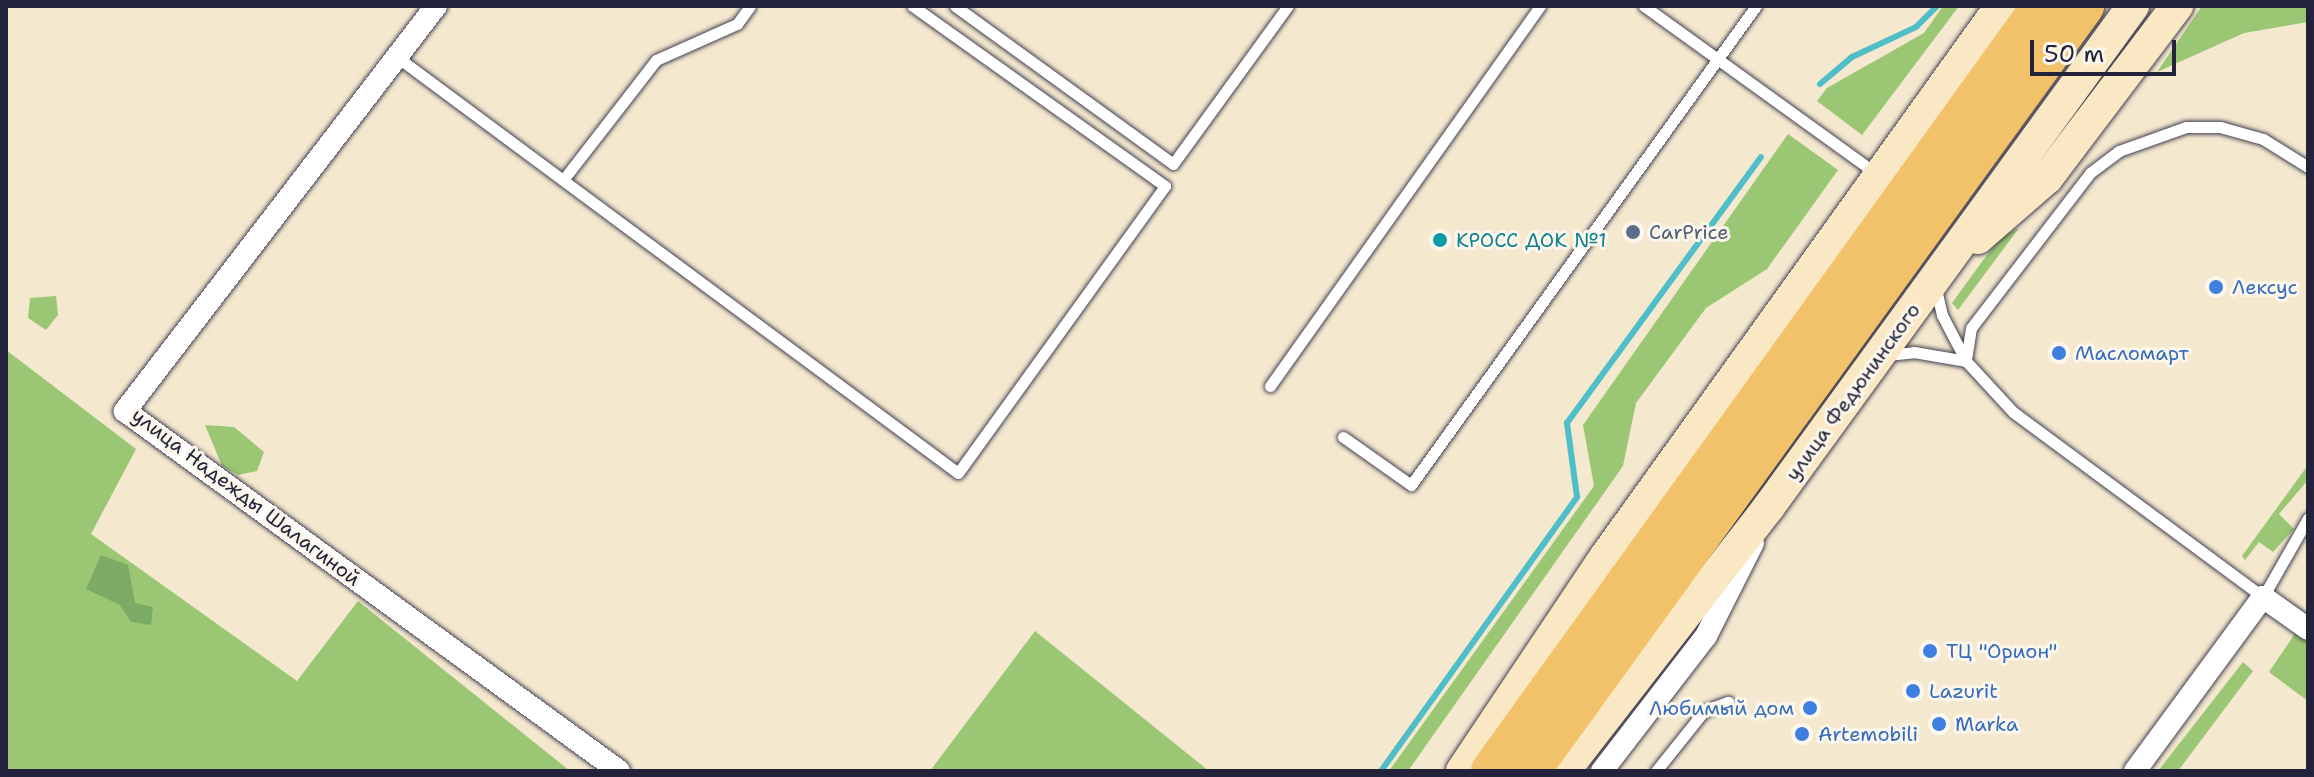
<!DOCTYPE html>
<html>
<head>
<meta charset="utf-8">
<style>
	body { margin:0 }
	#map { position:relative; width:2314px; height:777px; overflow:hidden; background:#f4e8cf; font-family:"Shantell Sans",sans-serif }
	div>[style] { position:absolute }
	.green>* { inset:0; background:#9bc673 }
	.forest>* { inset:0; background:#7cab65 }
	.stream>* { height:6px; margin:-3px; padding:0 3px; transform-origin:3px; border-radius:3px; background:#50bec8 }
	.roads { filter:drop-shadow(0 0 2px #424051) drop-shadow(0 0 2px #424051) }
	.lane>* { height:11px; margin:-5.5px; padding:0 5.5px; transform-origin:5.5px; border-radius:5.5px; background:#fff }
	.street>* { height:22px; margin:-11px; padding:0 11px; transform-origin:11px; border-radius:11px; background:#fff }
	.secondary>* { height:32px; margin:-16px; padding:0 16px; transform-origin:16px; border-radius:16px; background:#fae7c3 }
	.highway>* { height:42px; margin:-21px; padding:0 21px; transform-origin:21px; border-radius:21px; background:#f2c26a }
	.dots>* { width:22px; height:22px; translate:-50% -50%; box-sizing:border-box; border:4px solid #fbf7ec; border-radius:50% }
	span { translate:-50% -50%; white-space:nowrap; text-align:center; line-height:1.15; -webkit-text-stroke:6px #fbf7ec; paint-order:stroke }
	.service-label { font-size:20px; color:#4e5e75 }
	.left { translate:0 -50%; text-align:left }
	.culture-label { font-size:20px; color:#0d838f }
	.shop-label { font-size:20px; color:#366cbe }
	.right { translate:-100% -50%; text-align:right }
	.street-label { font-size:20px; color:#22223b }
	.frame { position:absolute; inset:0; border:8px solid #22223b; pointer-events:none }
	.scale { position:absolute; left:2030px; top:40px; width:146px; height:36px; box-sizing:border-box; border:4px solid #22223b; border-top:0; padding-left:10px; font-size:24px; line-height:28px; white-space:nowrap; color:#22223b; -webkit-text-stroke:6px #fbf7ec; paint-order:stroke }
</style>
</head>
<body>
<div id="map">
	<div class="green">
		<i style="clip-path:polygon(1943px 6px,1959px 6px,1862px 135px,1817px 101px,1827px 88px,1924px 33px)"></i>
		<i style="clip-path:polygon(2202px 6px,2308px 6px,2308px 22px,2244px 33px,2157px 72px)"></i>
		<i style="clip-path:polygon(1788px 134px,1838px 170px,1767px 269px,1706px 308px,1636px 403px,1623px 466px,1408px 771px,1389px 771px,1594px 486px,1583px 425px)"></i>
		<i style="clip-path:polygon(2019px 228px,1958px 310px,1952px 303px,2000px 237px)"></i>
		<i style="clip-path:polygon(56px 296px,58px 315px,46px 330px,28px 318px,30px 298px)"></i>
		<i style="clip-path:polygon(6px 350px,136px 449px,91px 534px,297px 681px,358px 601px,570px 771px,6px 771px)"></i>
		<i style="clip-path:polygon(205px 425px,234px 427px,264px 452px,257px 471px,238px 475px,222px 466px)"></i>
		<i style="clip-path:polygon(2308px 465px,2308px 480px,2279px 514px,2294px 529px,2273px 552px,2259px 542px,2245px 560px,2242px 556px)"></i>
		<i style="clip-path:polygon(1035px 631px,1209px 771px,930px 771px)"></i>
		<i style="clip-path:polygon(2296px 632px,2308px 641px,2308px 701px,2269px 672px)"></i>
		<i style="clip-path:polygon(2243px 662px,2253px 671px,2178px 771px,2158px 771px)"></i>
	</div>
	<div class="forest">
		<i style="clip-path:polygon(101px 555px,128px 565px,135px 603px,153px 607px,151px 625px,131px 622px,120px 605px,86px 589px)"></i>
	</div>
	<div class="stream">
		<i style="left:1820px;top:84px;width:42px;rotate:-40.2deg"></i>
		<i style="left:1852px;top:57px;width:71px;rotate:-25.1deg"></i>
		<i style="left:1916px;top:27px;width:30px;rotate:-45deg"></i>
		<i style="left:1381px;top:771px;width:337px;rotate:-54.4deg"></i>
		<i style="left:1577px;top:497px;width:75px;rotate:-97.7deg"></i>
		<i style="left:1567px;top:423px;width:329px;rotate:-53.9deg"></i>
	</div>
	<div class="roads">
		<div class="lane">
			<i style="left:955px;top:6px;width:269px;rotate:35.9deg"></i>
			<i style="left:1173px;top:164px;width:195px;rotate:-54deg"></i>
			<i style="left:1644px;top:6px;width:289px;rotate:35.8deg"></i>
			<i style="left:397px;top:57px;width:698px;rotate:36.56deg"></i>
			<i style="left:958px;top:473px;width:354px;rotate:-54.2deg"></i>
			<i style="left:1165px;top:186px;width:310px;rotate:-144.5deg"></i>
			<i style="left:2308px;top:167px;width:53px;rotate:-148.1deg"></i>
			<i style="left:2263px;top:139px;width:45px;rotate:-164.4deg"></i>
			<i style="left:2220px;top:127px;width:34px;rotate:180deg"></i>
			<i style="left:2186px;top:127px;width:71px;rotate:160.3deg"></i>
			<i style="left:2119px;top:151px;width:36px;rotate:143deg"></i>
			<i style="left:2090px;top:173px;width:195px;rotate:127.5deg"></i>
			<i style="left:1971px;top:328px;width:33px;rotate:99deg"></i>
			<i style="left:1966px;top:361px;width:69px;rotate:47.3deg"></i>
			<i style="left:2013px;top:412px;width:311px;rotate:36.5deg"></i>
			<i style="left:2263px;top:597px;width:91px;rotate:-60.3deg"></i>
			<i style="left:563px;top:180px;width:152px;rotate:-52.2deg"></i>
			<i style="left:656px;top:60px;width:89px;rotate:-24deg"></i>
			<i style="left:737px;top:24px;width:22px;rotate:-54deg"></i>
			<i style="left:1887px;top:355px;width:27px;rotate:-6deg"></i>
			<i style="left:1914px;top:352px;width:53px;rotate:9.8deg"></i>
			<i style="left:1966px;top:361px;width:52px;rotate:-117.6deg"></i>
			<i style="left:1942px;top:315px;width:27px;rotate:-103deg"></i>
			<i style="left:1270px;top:386px;width:466px;rotate:-54.6deg"></i>
			<i style="left:1343px;top:437px;width:83px;rotate:35.2deg"></i>
			<i style="left:1411px;top:485px;width:590px;rotate:-54.24deg"></i>
			<i style="left:1656px;top:771px;width:77px;rotate:-51.3deg"></i>
			<i style="left:1704px;top:711px;width:26px;rotate:-21deg"></i>
		</div>
		<div class="street">
			<i style="left:436px;top:6px;width:511px;rotate:127.52deg"></i>
			<i style="left:125px;top:411px;width:611px;rotate:36.08deg"></i>
			<i style="left:1602px;top:771px;width:170px;rotate:-52.4deg"></i>
			<i style="left:1706px;top:636px;width:104px;rotate:-63.2deg"></i>
			<i style="left:2135px;top:771px;width:216px;rotate:-53.7deg"></i>
			<i style="left:2263px;top:597px;width:55px;rotate:35.4deg"></i>
		</div>
		<div class="secondary">
			<i style="left:1978px;top:238px;width:91px;rotate:-41deg"></i>
			<i style="left:2047px;top:178px;width:216px;rotate:-52.9deg"></i>
			<i style="left:1462px;top:771px;width:259px;rotate:-56.2deg"></i>
			<i style="left:1606px;top:556px;width:677px;rotate:-54.31deg"></i>
			<i style="left:1564px;top:771px;width:333px;rotate:-52.2deg"></i>
			<i style="left:1768px;top:508px;width:621px;rotate:-53.98deg"></i>
		</div>
		<div class="highway">
			<i style="left:1492px;top:771px;width:943px;rotate:-54.24deg"></i>
			<i style="left:1529px;top:771px;width:945px;rotate:-54.09deg"></i>
		</div>
	</div>
	<div class="dots">
		<i style="left:1633px;top:232px;background:#5c6f8a"></i>
		<i style="left:1440px;top:240px;background:#0f9aa8"></i>
		<i style="left:2216px;top:287px;background:#3f7fe0"></i>
		<i style="left:2059px;top:353px;background:#3f7fe0"></i>
		<i style="left:1930px;top:651px;background:#3f7fe0"></i>
		<i style="left:1913px;top:691px;background:#3f7fe0"></i>
		<i style="left:1810px;top:708px;background:#3f7fe0"></i>
		<i style="left:1939px;top:724px;background:#3f7fe0"></i>
		<i style="left:1802px;top:734px;background:#3f7fe0"></i>
	</div>
	<div class="service-label">
		<span class="left" style="left:1649px;top:232px">CarPrice</span>
	</div>
	<div class="culture-label">
		<span class="left" style="left:1456px;top:240px">КРОСС ДОК №1</span>
	</div>
	<div class="shop-label">
		<span class="left" style="left:2232px;top:287px">Лексус</span>
		<span class="left" style="left:2075px;top:353px">Масломарт</span>
		<span class="left" style="left:1946px;top:651px">ТЦ "Орион"</span>
		<span class="left" style="left:1929px;top:691px">Lazurit</span>
		<span class="right" style="left:1794px;top:708px">Любимый дом</span>
		<span class="left" style="left:1955px;top:724px">Marka</span>
		<span class="left" style="left:1818px;top:734px">Artemobili</span>
	</div>
	<div class="street-label">
		<span style="left:1853px;top:392px;rotate:-54deg">улица Федюнинского</span>
		<span style="left:246px;top:497px;rotate:37deg">улица Надежды Шалагиной</span>
	</div>
	<div class="frame"></div>
	<div class="scale">50 m</div>
</div>
</body>
</html>
